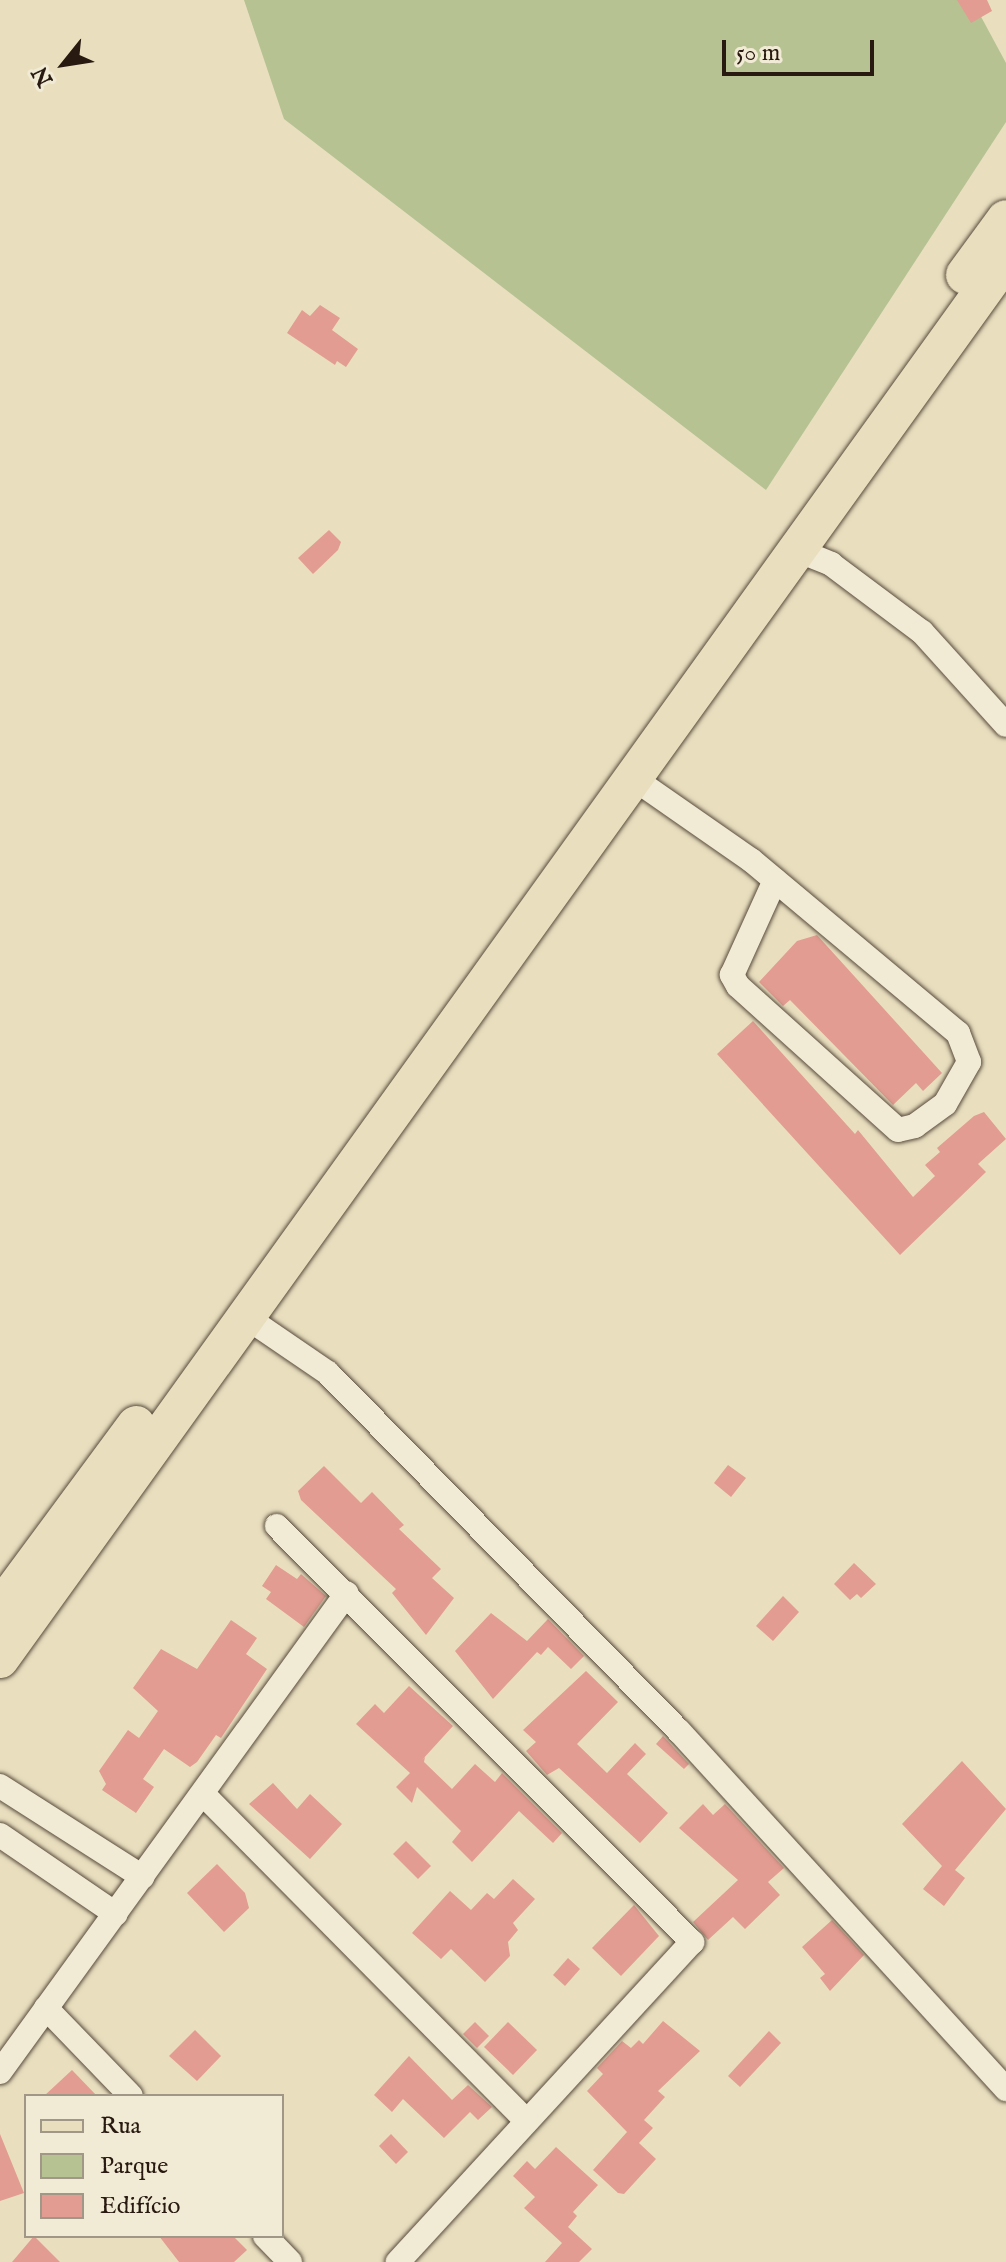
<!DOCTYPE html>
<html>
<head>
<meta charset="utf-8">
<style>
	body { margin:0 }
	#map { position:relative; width:1006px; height:2262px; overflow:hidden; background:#e9dfbf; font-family:"IM FELL English",serif }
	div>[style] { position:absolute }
	.green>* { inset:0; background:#b6c292 }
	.building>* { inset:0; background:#e29c91 }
	.roads { filter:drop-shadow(0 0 2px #584b3c) drop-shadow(0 0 2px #584b3c) }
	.minor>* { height:24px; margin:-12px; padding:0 12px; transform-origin:12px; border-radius:12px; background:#f1ead5 }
	.primary>* { height:38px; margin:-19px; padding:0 19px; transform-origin:19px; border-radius:19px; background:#e9dfbf }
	span { translate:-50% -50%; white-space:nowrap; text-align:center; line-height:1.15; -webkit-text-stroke:6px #f1ead5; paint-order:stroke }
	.legend { position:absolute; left:24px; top:2094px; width:260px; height:144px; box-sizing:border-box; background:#f1ead5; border:2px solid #a19786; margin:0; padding:10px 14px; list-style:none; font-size:24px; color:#281a10 }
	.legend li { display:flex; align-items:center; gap:16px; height:40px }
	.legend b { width:40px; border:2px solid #a19786 }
	.north { position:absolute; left:24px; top:24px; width:80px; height:80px; -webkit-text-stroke:6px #f1ead5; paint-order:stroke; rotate:240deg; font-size:22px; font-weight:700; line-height:32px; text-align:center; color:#281a10 }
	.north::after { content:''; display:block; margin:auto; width:28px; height:36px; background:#281a10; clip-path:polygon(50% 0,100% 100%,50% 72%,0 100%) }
	.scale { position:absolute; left:722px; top:40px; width:152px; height:36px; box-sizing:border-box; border:4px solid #281a10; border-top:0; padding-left:10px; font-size:24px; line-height:28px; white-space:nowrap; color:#281a10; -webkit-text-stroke:6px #f1ead5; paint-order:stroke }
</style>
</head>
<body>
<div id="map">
	<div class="green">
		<i style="clip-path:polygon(244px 0,972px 0,1006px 63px,1006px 122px,766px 490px,284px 119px)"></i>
	</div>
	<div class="building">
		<i style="clip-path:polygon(957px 0,987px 0,992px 11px,971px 23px)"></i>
		<i style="clip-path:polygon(320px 305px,340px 318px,332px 330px,358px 349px,346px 367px,337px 361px,335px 365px,287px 333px,302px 310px,310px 316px)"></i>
		<i style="clip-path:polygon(329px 530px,341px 542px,338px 550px,313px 574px,298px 558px)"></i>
		<i style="clip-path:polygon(817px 935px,942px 1073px,923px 1091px,916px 1083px,893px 1105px,790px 1000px,783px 1006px,759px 982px,797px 941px)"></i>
		<i style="clip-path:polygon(753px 1021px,855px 1134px,858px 1130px,913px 1197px,935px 1176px,925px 1165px,940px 1152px,937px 1148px,974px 1116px,984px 1112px,1006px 1139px,978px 1164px,986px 1172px,900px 1255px,717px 1054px)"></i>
		<i style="clip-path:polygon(728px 1465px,746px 1478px,731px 1497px,714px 1483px)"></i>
		<i style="clip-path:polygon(324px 1466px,361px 1503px,372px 1492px,404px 1525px,399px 1529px,441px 1569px,432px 1578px,454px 1598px,426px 1635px,392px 1593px,396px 1589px,301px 1500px,298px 1491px)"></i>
		<i style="clip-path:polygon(854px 1563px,876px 1584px,861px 1598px,857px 1594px,850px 1600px,834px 1584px)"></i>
		<i style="clip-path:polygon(276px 1565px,297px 1579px,301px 1574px,326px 1596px,304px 1627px,266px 1599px,271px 1592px,262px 1586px)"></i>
		<i style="clip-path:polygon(783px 1596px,799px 1612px,773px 1641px,756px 1626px)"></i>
		<i style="clip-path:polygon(491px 1613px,527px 1641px,548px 1619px,584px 1656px,571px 1669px,548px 1647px,541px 1655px,537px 1652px,493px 1699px,455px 1651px)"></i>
		<i style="clip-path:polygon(231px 1620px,257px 1638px,246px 1654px,267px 1669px,221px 1738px,216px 1735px,197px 1762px,190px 1767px,164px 1749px,143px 1779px,154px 1787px,136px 1813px,102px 1790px,106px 1784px,99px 1771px,128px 1730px,139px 1738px,158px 1711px,133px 1688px,161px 1649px,197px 1669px)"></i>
		<i style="clip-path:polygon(586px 1671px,618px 1702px,577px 1744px,607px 1773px,635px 1743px,646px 1754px,627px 1774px,668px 1813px,640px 1843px,559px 1768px,547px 1775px,526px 1751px,536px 1742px,523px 1730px)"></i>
		<i style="clip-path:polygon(409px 1686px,453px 1726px,422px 1760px,425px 1757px,424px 1762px,452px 1789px,475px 1764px,495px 1782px,502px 1773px,562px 1833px,553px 1843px,519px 1811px,472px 1862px,452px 1842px,461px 1831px,417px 1787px,412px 1803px,396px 1787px,410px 1773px,356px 1724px,375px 1704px,384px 1713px)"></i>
		<i style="clip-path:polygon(663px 1736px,689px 1764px,684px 1769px,656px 1744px)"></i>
		<i style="clip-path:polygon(962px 1761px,1006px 1809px,955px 1870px,965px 1878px,944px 1906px,923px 1889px,942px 1866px,902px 1824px)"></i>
		<i style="clip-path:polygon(273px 1783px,297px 1809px,310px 1794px,342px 1824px,310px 1859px,249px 1804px)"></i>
		<i style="clip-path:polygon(703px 1804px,713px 1815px,725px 1804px,784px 1868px,768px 1882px,780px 1895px,745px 1929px,733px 1917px,708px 1940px,693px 1922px,738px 1880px,679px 1828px)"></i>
		<i style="clip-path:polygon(406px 1841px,431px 1866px,418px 1879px,393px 1854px)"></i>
		<i style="clip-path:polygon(217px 1864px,245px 1893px,249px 1908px,224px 1932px,187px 1893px)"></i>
		<i style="clip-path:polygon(513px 1879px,535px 1899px,513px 1923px,518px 1930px,508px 1942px,510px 1956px,485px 1982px,451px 1949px,441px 1959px,412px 1933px,450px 1891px,471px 1910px,487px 1893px,494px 1899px)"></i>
		<i style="clip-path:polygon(634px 1905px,659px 1936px,621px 1976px,592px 1948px)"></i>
		<i style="clip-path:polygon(832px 1920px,864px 1955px,830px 1991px,820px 1978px,825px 1974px,802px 1947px)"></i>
		<i style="clip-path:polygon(568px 1958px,580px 1969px,565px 1986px,553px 1975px)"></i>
		<i style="clip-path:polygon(663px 2021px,700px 2051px,658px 2091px,665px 2097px,644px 2120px,653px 2128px,639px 2143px,656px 2159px,624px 2194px,618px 2193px,593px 2170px,627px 2132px,587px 2091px,603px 2074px,597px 2068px,622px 2041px,631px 2048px,639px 2040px,643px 2044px)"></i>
		<i style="clip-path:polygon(475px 2022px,489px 2036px,477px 2048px,463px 2034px)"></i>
		<i style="clip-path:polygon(508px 2022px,537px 2050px,513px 2075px,484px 2047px)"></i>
		<i style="clip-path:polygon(195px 2030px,221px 2056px,197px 2081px,169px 2056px)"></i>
		<i style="clip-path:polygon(769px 2031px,781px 2043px,740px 2087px,728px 2076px)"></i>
		<i style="clip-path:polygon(409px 2056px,452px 2100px,468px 2085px,492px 2107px,478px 2120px,470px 2112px,444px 2138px,403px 2099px,392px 2112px,374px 2095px)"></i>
		<i style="clip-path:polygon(72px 2070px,97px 2096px,44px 2096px)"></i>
		<i style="clip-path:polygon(0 2134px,24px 2193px,0 2201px)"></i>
		<i style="clip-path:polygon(391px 2134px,408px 2152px,396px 2164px,379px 2146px)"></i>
		<i style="clip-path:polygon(556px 2147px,598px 2185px,573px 2212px,577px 2216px,568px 2227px,592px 2249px,579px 2262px,545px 2262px,562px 2243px,524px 2208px,535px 2197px,513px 2176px,527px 2161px,535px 2169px)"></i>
		<i style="clip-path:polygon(34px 2236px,60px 2262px,12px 2262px)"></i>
		<i style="clip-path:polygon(159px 2236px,233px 2236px,247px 2250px,234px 2262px,179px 2262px)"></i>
	</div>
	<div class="roads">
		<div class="minor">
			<i style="left:797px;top:550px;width:37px;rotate:22deg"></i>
			<i style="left:831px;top:564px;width:114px;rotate:36.8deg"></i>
			<i style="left:922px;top:632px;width:125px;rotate:47.9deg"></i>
			<i style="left:633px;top:778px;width:144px;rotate:34.8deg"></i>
			<i style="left:751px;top:860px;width:270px;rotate:39.9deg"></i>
			<i style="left:958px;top:1033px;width:31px;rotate:69deg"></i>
			<i style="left:969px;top:1062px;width:48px;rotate:119.7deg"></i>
			<i style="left:945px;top:1104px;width:37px;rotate:144deg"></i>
			<i style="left:915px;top:1126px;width:17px;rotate:167deg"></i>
			<i style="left:898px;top:1130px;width:215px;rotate:-138deg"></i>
			<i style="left:738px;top:986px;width:13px;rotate:-119deg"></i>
			<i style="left:732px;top:975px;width:104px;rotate:-65.6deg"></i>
			<i style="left:246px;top:1317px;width:99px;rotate:34.3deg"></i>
			<i style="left:328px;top:1373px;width:501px;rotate:45.57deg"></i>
			<i style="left:679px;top:1731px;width:485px;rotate:47.6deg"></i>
			<i style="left:277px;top:1526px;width:588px;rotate:45.07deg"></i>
			<i style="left:692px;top:1942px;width:435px;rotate:132.6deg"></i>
			<i style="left:0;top:1786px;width:169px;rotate:32.5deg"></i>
			<i style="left:203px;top:1794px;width:460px;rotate:45.3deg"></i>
			<i style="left:0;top:1835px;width:140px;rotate:34.3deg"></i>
			<i style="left:46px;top:2008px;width:122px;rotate:46deg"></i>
			<i style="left:0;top:2072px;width:591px;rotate:-54.08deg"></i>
			<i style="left:265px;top:2236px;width:36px;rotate:46deg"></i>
		</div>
		<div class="primary">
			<i style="left:965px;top:275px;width:69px;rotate:-53.8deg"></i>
			<i style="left:0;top:1609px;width:229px;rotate:-53.5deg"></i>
			<i style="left:0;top:1659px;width:1724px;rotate:-54.3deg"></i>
		</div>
	</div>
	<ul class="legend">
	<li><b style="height:10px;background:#e9dfbf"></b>Rua</li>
	<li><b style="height:22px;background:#b6c292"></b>Parque</li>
	<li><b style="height:22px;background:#e29c91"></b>Edifício</li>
	</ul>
	<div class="north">N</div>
	<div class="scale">50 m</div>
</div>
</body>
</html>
